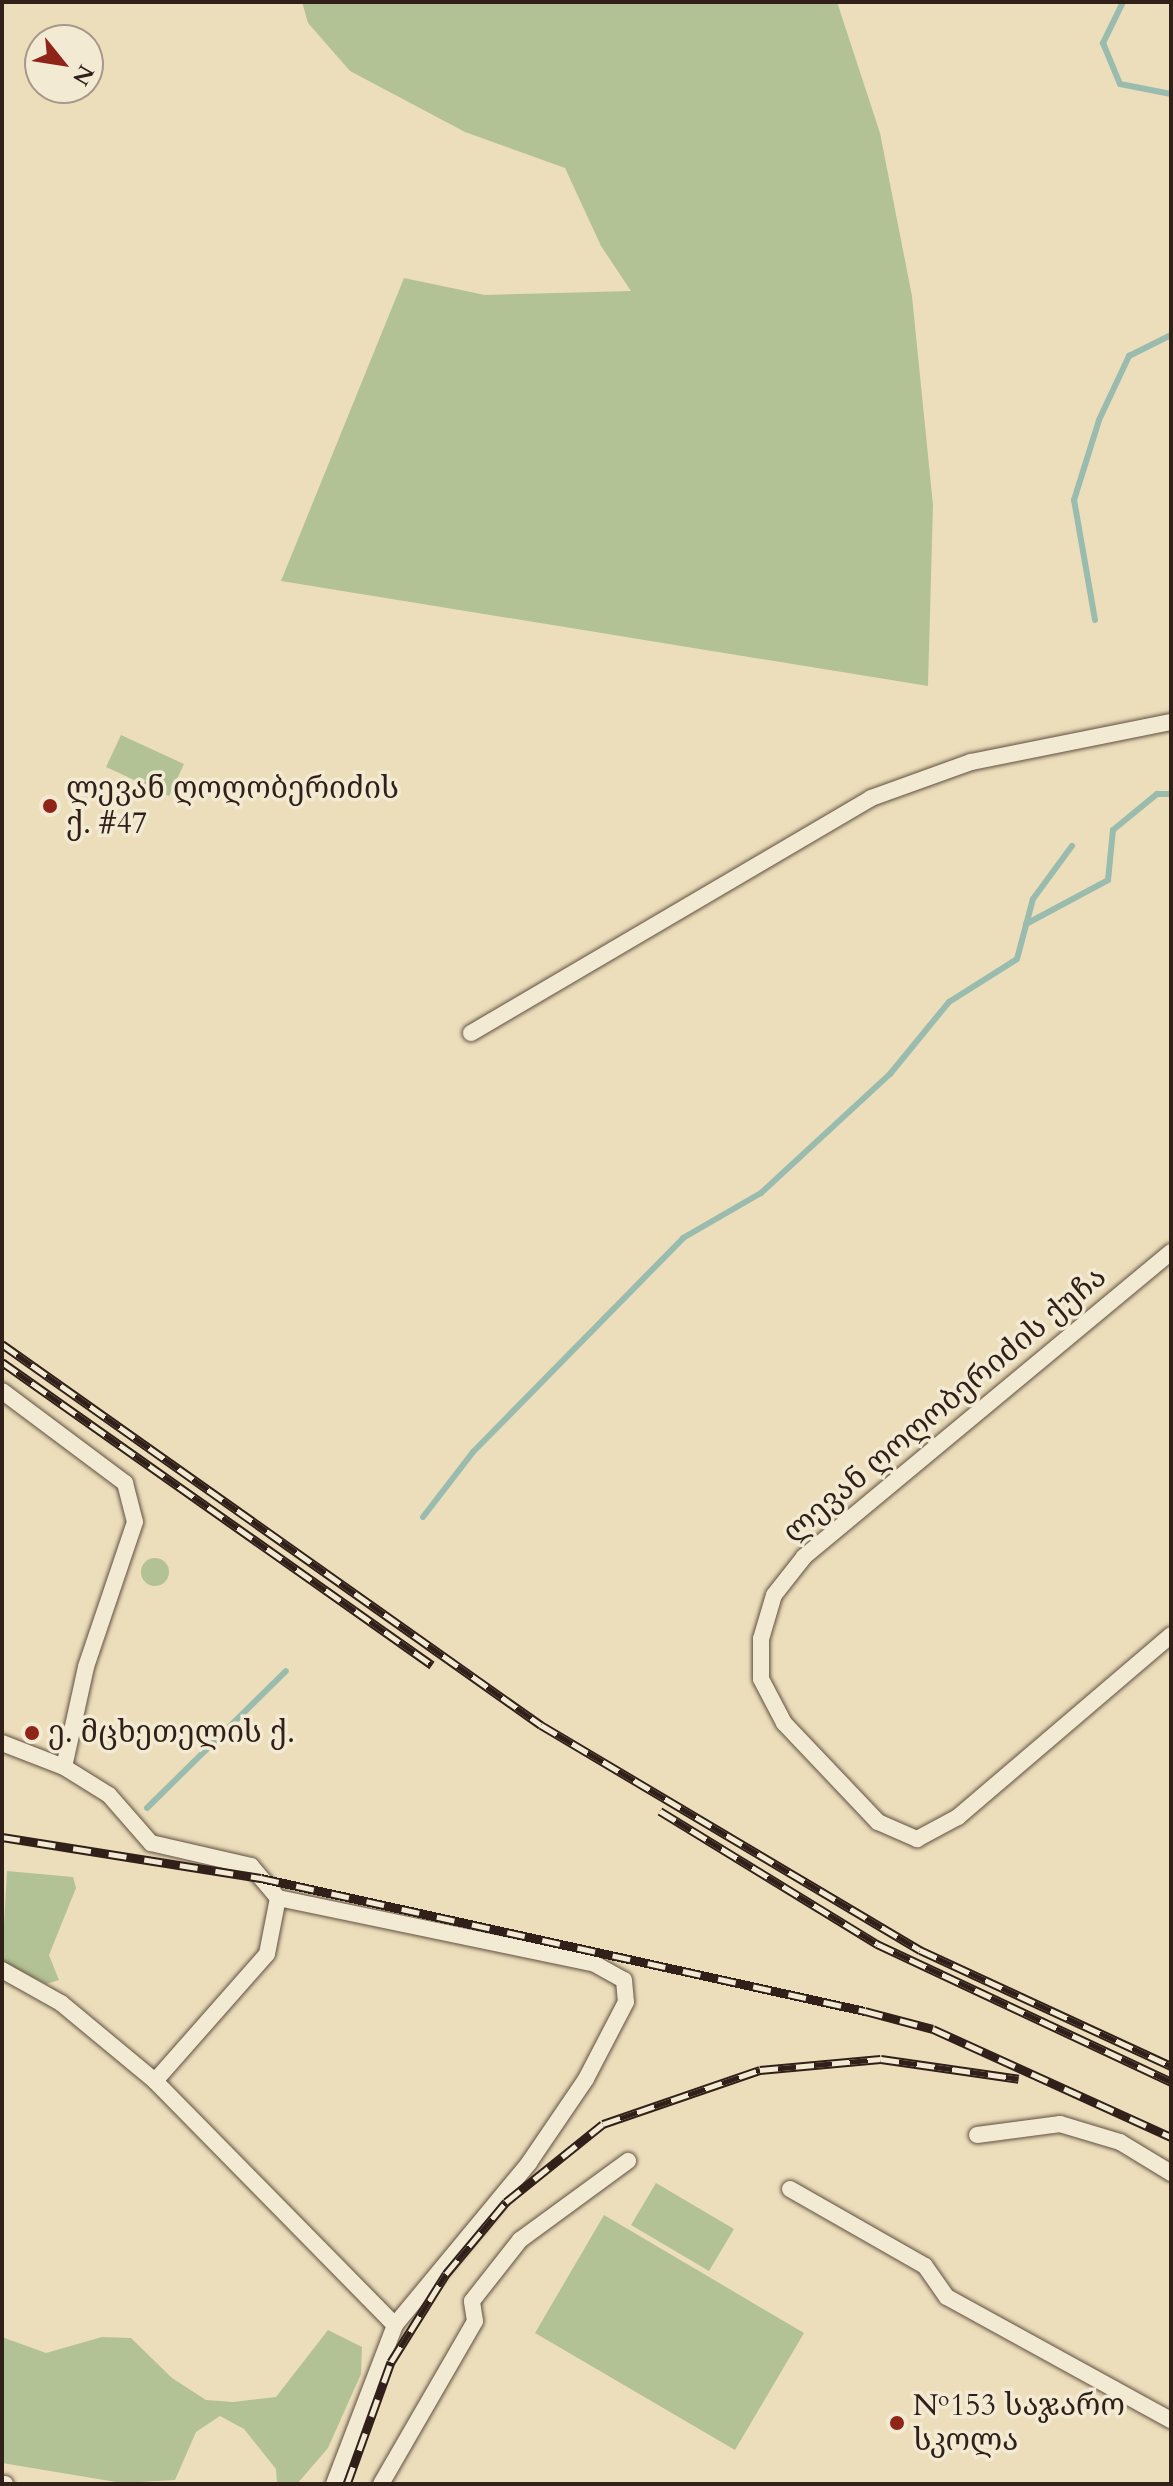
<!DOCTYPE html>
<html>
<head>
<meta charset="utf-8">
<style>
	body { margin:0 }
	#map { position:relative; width:1173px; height:2486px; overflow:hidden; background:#eddebb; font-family:Cardo,"Noto Serif Georgian",serif }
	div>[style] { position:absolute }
	.green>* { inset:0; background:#b3c294 }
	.round { border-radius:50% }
	.stream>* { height:6px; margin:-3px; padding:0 3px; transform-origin:3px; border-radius:3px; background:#99bcaf }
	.roads { filter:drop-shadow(0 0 2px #5f5042) drop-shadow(0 0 2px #5f5042) }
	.street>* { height:16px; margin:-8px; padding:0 8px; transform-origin:8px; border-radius:8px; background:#f3ead3 }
	.rail>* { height:9px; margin-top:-4.5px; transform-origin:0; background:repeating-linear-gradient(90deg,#f3ead3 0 18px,#302019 0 36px); box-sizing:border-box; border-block:2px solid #302019 }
	.dots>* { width:22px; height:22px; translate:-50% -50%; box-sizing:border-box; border:4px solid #f3ead3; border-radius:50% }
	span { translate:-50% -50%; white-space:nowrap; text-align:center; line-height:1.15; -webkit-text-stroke:7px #f3ead3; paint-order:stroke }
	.poi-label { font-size:30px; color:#302019 }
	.left { translate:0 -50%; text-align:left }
	.street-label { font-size:30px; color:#302019 }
	.frame { position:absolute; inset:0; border:4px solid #302019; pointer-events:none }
	.north { position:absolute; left:24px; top:24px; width:80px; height:80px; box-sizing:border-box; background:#f3ead3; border:2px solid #a59989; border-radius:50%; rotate:120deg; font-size:22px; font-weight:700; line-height:32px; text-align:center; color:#302019 }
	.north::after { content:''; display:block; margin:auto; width:28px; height:36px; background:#8f2418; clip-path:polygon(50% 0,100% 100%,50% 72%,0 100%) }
</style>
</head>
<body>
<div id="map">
	<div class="green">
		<i style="clip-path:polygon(302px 2px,837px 2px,880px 133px,912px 296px,933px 505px,928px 686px,281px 581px,404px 278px,485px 295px,631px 291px,601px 246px,565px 168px,465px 132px,350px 71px,308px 23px)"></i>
		<i style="clip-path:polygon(121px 735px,184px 764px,169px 796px,106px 767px)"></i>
		<i class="round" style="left:141px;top:1558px;width:28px;height:28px"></i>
		<i style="clip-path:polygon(7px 1871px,73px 1877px,76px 1888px,49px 1955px,59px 1980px,46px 1984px,2px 1961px)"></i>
		<i style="clip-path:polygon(656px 2183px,734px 2229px,709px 2271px,631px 2225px)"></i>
		<i style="clip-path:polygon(604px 2215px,804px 2333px,735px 2450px,535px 2333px)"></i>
		<i style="clip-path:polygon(328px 2330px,362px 2347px,361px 2374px,328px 2448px,297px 2484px,277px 2484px,276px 2469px,244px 2429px,220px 2416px,196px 2432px,175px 2480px,122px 2483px,2px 2463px,2px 2337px,46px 2353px,102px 2337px,131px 2338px,172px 2378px,206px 2400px,233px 2402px,276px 2397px)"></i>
	</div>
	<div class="stream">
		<i style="left:1123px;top:2px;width:46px;rotate:116deg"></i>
		<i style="left:1103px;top:43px;width:44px;rotate:67.5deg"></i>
		<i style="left:1120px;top:84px;width:52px;rotate:11.1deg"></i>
		<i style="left:1095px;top:620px;width:122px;rotate:-99.9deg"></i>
		<i style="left:1074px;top:500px;width:84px;rotate:-72.6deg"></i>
		<i style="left:1099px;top:420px;width:71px;rotate:-64.9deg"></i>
		<i style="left:1129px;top:356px;width:47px;rotate:-26.6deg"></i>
		<i style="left:1026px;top:924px;width:93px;rotate:-28.2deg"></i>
		<i style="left:1108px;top:880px;width:50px;rotate:-84.3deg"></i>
		<i style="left:1113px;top:830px;width:57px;rotate:-39.3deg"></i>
		<i style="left:1157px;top:794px;width:14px"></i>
		<i style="left:423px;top:1517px;width:82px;rotate:-52.4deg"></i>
		<i style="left:473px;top:1452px;width:300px;rotate:-45.5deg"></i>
		<i style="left:683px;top:1238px;width:90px;rotate:-30deg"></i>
		<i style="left:761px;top:1193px;width:176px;rotate:-42.7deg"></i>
		<i style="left:890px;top:1074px;width:93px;rotate:-50.7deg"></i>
		<i style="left:949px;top:1002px;width:80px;rotate:-32.3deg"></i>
		<i style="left:1017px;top:959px;width:62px;rotate:-75.1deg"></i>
		<i style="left:1033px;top:899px;width:66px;rotate:-53.7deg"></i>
		<i style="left:147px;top:1808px;width:195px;rotate:-44.6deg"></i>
	</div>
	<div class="roads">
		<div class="street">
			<i style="left:471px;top:1033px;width:464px;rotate:-30.4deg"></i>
			<i style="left:871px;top:798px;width:106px;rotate:-19.8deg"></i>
			<i style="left:971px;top:762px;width:204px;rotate:-11.3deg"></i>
			<i style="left:1171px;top:1252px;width:477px;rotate:140.3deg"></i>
			<i style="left:804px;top:1557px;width:48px;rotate:128.3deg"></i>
			<i style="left:774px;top:1595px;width:46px;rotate:106.5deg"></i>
			<i style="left:761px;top:1639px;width:40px;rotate:90deg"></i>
			<i style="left:761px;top:1679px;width:50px;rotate:62.4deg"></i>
			<i style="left:784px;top:1723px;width:137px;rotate:46.5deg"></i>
			<i style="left:878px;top:1822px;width:43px;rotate:23.6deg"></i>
			<i style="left:917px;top:1839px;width:47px;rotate:-28.2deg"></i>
			<i style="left:958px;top:1817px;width:280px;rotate:-40.5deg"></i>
			<i style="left:2px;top:1391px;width:154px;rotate:36.8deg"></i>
			<i style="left:125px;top:1483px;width:40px;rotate:75.6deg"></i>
			<i style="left:135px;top:1522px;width:153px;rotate:108.7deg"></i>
			<i style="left:86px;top:1667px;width:102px;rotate:102.4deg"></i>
			<i style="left:2px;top:1743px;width:66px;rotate:21.2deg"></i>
			<i style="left:64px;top:1767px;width:53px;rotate:31.9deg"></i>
			<i style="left:109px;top:1795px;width:64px;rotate:48.8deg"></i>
			<i style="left:151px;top:1843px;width:103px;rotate:13deg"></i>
			<i style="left:251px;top:1866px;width:42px;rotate:49.8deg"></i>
			<i style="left:278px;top:1898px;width:322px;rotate:11.7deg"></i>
			<i style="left:593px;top:1963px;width:35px;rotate:29deg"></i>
			<i style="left:624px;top:1980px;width:22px;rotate:85deg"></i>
			<i style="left:626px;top:2002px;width:87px;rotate:117.5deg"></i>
			<i style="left:586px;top:2079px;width:102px;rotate:124.2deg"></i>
			<i style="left:529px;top:2163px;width:210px;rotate:129.6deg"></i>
			<i style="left:395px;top:2325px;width:170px;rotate:111deg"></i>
			<i style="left:2px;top:1970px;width:68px;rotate:29.2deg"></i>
			<i style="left:61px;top:2003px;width:122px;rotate:39.7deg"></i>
			<i style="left:155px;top:2081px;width:342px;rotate:45.5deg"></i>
			<i style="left:155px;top:2081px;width:169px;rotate:-48.6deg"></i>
			<i style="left:267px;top:1954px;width:57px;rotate:-78.9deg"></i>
			<i style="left:977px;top:2135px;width:84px;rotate:-7.5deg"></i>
			<i style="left:1060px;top:2124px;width:63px;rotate:16.7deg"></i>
			<i style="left:1120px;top:2142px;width:60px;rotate:31.3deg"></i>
			<i style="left:790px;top:2189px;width:155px;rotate:29.7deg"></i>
			<i style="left:925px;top:2266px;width:38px;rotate:55deg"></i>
			<i style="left:947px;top:2297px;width:256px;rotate:28.8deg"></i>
			<i style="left:2px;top:2484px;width:3px"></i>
			<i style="left:381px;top:2484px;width:188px;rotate:-60deg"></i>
			<i style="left:475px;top:2321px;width:20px;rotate:-99deg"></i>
			<i style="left:472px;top:2301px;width:78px;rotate:-51.8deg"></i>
			<i style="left:520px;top:2240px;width:134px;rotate:-36.2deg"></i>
		</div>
	</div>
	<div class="rail">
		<i style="left:2px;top:1344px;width:660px;rotate:35.26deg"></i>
		<i style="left:541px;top:1725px;width:441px;rotate:30.7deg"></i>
		<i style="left:920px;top:1950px;width:277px;rotate:24.8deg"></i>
		<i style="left:2px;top:1362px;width:526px;rotate:35.17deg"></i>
		<i style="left:660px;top:1811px;width:255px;rotate:31.5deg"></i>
		<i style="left:877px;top:1944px;width:325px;rotate:25.1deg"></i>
		<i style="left:2px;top:1837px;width:262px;rotate:9deg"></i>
		<i style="left:261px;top:1878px;width:618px;rotate:12.42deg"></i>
		<i style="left:865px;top:2011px;width:70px;rotate:14.8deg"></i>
		<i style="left:933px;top:2029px;width:261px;rotate:24.4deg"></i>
		<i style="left:347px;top:2484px;width:130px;rotate:-70.2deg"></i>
		<i style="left:391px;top:2362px;width:104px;rotate:-58deg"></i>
		<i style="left:446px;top:2274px;width:94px;rotate:-50.2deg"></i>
		<i style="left:506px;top:2202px;width:124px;rotate:-38.8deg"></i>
		<i style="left:603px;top:2124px;width:166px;rotate:-19deg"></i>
		<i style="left:760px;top:2070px;width:121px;rotate:-5.2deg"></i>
		<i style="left:881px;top:2059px;width:139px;rotate:8.2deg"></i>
	</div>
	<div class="dots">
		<i style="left:50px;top:806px;background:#8f2418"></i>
		<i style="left:32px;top:1733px;background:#8f2418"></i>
		<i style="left:897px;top:2423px;background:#8f2418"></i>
	</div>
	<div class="poi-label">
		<span class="left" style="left:66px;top:806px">ლევან ღოღობერიძის<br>ქ. #47</span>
		<span class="left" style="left:48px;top:1733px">ე. მცხეთელის ქ.</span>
		<span class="left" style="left:913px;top:2423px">№153 საჯარო<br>სკოლა</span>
	</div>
	<div class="street-label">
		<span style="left:945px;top:1405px;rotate:-40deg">ლევან ღოღობერიძის ქუჩა</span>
	</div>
	<div class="frame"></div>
	<div class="north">N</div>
</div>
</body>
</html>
